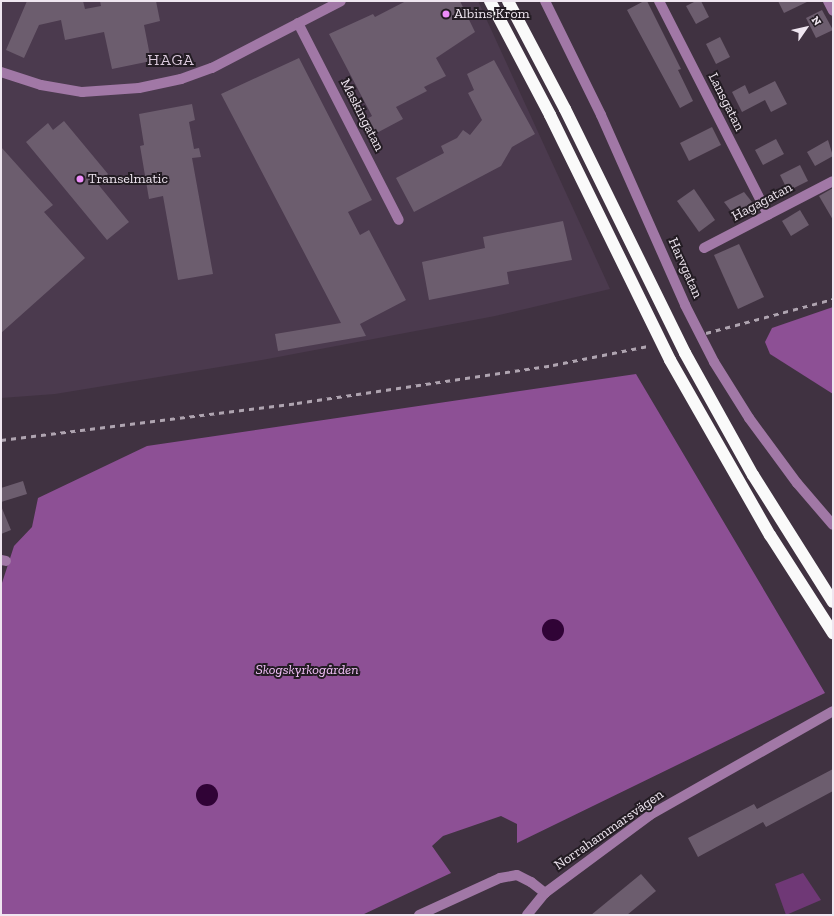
<!DOCTYPE html>
<html>
<head>
<meta charset="utf-8">
<style>
	body { margin:0 }
	#map { position:relative; width:834px; height:916px; overflow:hidden; background:#403241; font-family:"Zilla Slab",serif }
	div>[style] { position:absolute }
	.built>* { inset:0; background:#4b3a4e }
	.green>* { inset:0; background:#6f3876 }
	.forest>* { inset:0; background:#8d5095 }
	.water>* { inset:0; background:#300336 }
	.round { border-radius:50% }
	.building>* { inset:0; background:#6c5d6e }
	.minor>* { height:10px; margin:-5px; padding:0 5px; transform-origin:5px; border-radius:5px; background:#a178a6 }
	.highway>* { height:12px; margin:-6px; padding:0 6px; transform-origin:6px; border-radius:6px; background:#fafafa }
	.rail>* { height:3px; margin-top:-1.5px; transform-origin:0; background:repeating-linear-gradient(90deg,#afa4b0 0 5px,transparent 0 10px) }
	.dots>* { width:11px; height:11px; translate:-50% -50%; box-sizing:border-box; border:2px solid #231c23; border-radius:50% }
	span { translate:-50% -50%; white-space:nowrap; text-align:center; line-height:1.15; -webkit-text-stroke:4px #231c23; paint-order:stroke }
	.poi-label { font-size:14px; color:#efe6f0 }
	.left { translate:0 -50%; text-align:left }
	.street-label { font-size:14px; color:#efe6f0 }
	.park-label { font-size:14px; color:#f4c2fa; font-style:italic }
	.quarter-label { font-size:16px; color:#dac9dc; letter-spacing:1px }
	.frame { position:absolute; inset:0; border:2px solid #efe6f0; pointer-events:none }
	.north { position:absolute; left:786px; top:8px; width:40px; height:40px; -webkit-text-stroke:3px #231c23; paint-order:stroke; rotate:56deg; font-size:11px; font-weight:700; line-height:16px; text-align:center; color:#efe6f0 }
	.north::after { content:''; display:block; margin:auto; width:14px; height:18px; background:#efe6f0; clip-path:polygon(50% 0,100% 100%,50% 72%,0 100%) }
</style>
</head>
<body>
<div id="map">
	<div class="built">
		<i style="clip-path:polygon(1px 1px,478px 1px,610px 289px,495px 316px,262px 360px,55px 394px,1px 398px)"></i>
	</div>
	<div class="green">
		<i style="clip-path:polygon(803px 873px,821px 900px,786px 915px,775px 884px)"></i>
	</div>
	<div class="forest">
		<i style="clip-path:polygon(833px 307px,833px 394px,770px 354px,765px 342px,772px 328px)"></i>
		<i style="clip-path:polygon(636px 374px,825px 693px,517px 843px,517px 824px,501px 816px,443px 836px,432px 846px,451px 873px,362px 915px,1px 915px,1px 586px,14px 546px,32px 527px,38px 498px,147px 446px)"></i>
	</div>
	<div class="water">
		<i class="round" style="left:542px;top:619px;width:22px;height:22px"></i>
		<i class="round" style="left:196px;top:784px;width:22px;height:22px"></i>
	</div>
	<div class="building">
		<i style="clip-path:polygon(27px 1px,83px 1px,85px 9px,101px 6px,100px 1px,156px 1px,160px 21px,144px 25px,151px 61px,112px 69px,104px 32px,65px 40px,61px 20px,39px 25px,24px 58px,6px 50px)"></i>
		<i style="clip-path:polygon(406px 1px,460px 1px,475px 32px,436px 58px,446px 76px,424px 87px,427px 91px,396px 107px,403px 119px,371px 136px,363px 121px,372px 116px,329px 34px,373px 14px,375px 17px)"></i>
		<i style="clip-path:polygon(644px 1px,647px 1px,681px 69px,678px 70px,693px 101px,680px 108px,627px 10px)"></i>
		<i style="clip-path:polygon(696px 1px,701px 1px,709px 17px,696px 24px,686px 6px)"></i>
		<i style="clip-path:polygon(778px 1px,809px 1px,784px 13px)"></i>
		<i style="clip-path:polygon(822px 10px,833px 30px,816px 38px,806px 18px)"></i>
		<i style="clip-path:polygon(720px 37px,730px 57px,716px 64px,706px 44px)"></i>
		<i style="clip-path:polygon(299px 58px,372px 200px,348px 212px,360px 235px,369px 230px,406px 300px,360px 324px,366px 336px,278px 351px,275px 334px,341px 323px,221px 94px)"></i>
		<i style="clip-path:polygon(494px 60px,535px 134px,512px 147px,501px 166px,414px 212px,396px 178px,444px 153px,441px 146px,457px 138px,463px 130px,470px 135px,482px 120px,468px 93px,474px 90px,467px 74px)"></i>
		<i style="clip-path:polygon(775px 81px,787px 104px,771px 112px,765px 100px,742px 112px,732px 92px,745px 85px,749px 94px)"></i>
		<i style="clip-path:polygon(192px 104px,195px 120px,189px 122px,194px 149px,199px 148px,201px 157px,192px 158px,213px 274px,178px 280px,163px 196px,149px 199px,140px 146px,144px 145px,139px 114px)"></i>
		<i style="clip-path:polygon(64px 121px,108px 174px,97px 183px,129px 222px,107px 240px,26px 142px,48px 123px,53px 130px)"></i>
		<i style="clip-path:polygon(712px 127px,721px 145px,689px 161px,680px 143px)"></i>
		<i style="clip-path:polygon(776px 139px,784px 154px,763px 165px,755px 150px)"></i>
		<i style="clip-path:polygon(828px 140px,833px 156px,815px 166px,807px 152px)"></i>
		<i style="clip-path:polygon(1px 147px,53px 205px,44px 212px,85px 258px,1px 333px)"></i>
		<i style="clip-path:polygon(800px 165px,808px 181px,788px 191px,780px 175px)"></i>
		<i style="clip-path:polygon(833px 188px,833px 220px,819px 196px)"></i>
		<i style="clip-path:polygon(694px 189px,715px 220px,699px 232px,677px 201px)"></i>
		<i style="clip-path:polygon(744px 192px,752px 202px,734px 215px,724px 202px)"></i>
		<i style="clip-path:polygon(800px 210px,809px 225px,791px 236px,782px 221px)"></i>
		<i style="clip-path:polygon(563px 221px,572px 260px,507px 272px,509px 284px,429px 300px,422px 262px,485px 248px,483px 237px)"></i>
		<i style="clip-path:polygon(739px 244px,764px 297px,738px 309px,714px 255px)"></i>
		<i style="clip-path:polygon(23px 481px,27px 494px,1px 502px,1px 488px)"></i>
		<i style="clip-path:polygon(1px 506px,11px 530px,1px 534px)"></i>
		<i style="clip-path:polygon(833px 769px,833px 791px,766px 827px,763px 822px,698px 857px,688px 838px,754px 804px,757px 809px)"></i>
		<i style="clip-path:polygon(641px 874px,656px 891px,627px 915px,591px 915px)"></i>
	</div>
	<div class="minor">
		<i style="left:545px;top:1px;width:127px;rotate:63.8deg"></i>
		<i style="left:601px;top:115px;width:208px;rotate:66.1deg"></i>
		<i style="left:685px;top:305px;width:64px;rotate:63deg"></i>
		<i style="left:714px;top:362px;width:66px;rotate:58deg"></i>
		<i style="left:749px;top:418px;width:81px;rotate:53.6deg"></i>
		<i style="left:797px;top:483px;width:55px;rotate:49.4deg"></i>
		<i style="left:659px;top:1px;width:240px;rotate:63deg"></i>
		<i style="left:828px;top:1px;width:11px;rotate:63deg"></i>
		<i style="left:298px;top:23px;width:221px;rotate:62.9deg"></i>
		<i style="left:1px;top:72px;width:42px;rotate:18deg"></i>
		<i style="left:41px;top:85px;width:42px;rotate:9.7deg"></i>
		<i style="left:82px;top:92px;width:57px;rotate:-4deg"></i>
		<i style="left:139px;top:88px;width:43px;rotate:-12.1deg"></i>
		<i style="left:181px;top:79px;width:33px;rotate:-20deg"></i>
		<i style="left:212px;top:68px;width:145px;rotate:-27.4deg"></i>
		<i style="left:704px;top:248px;width:145px;rotate:-27.4deg"></i>
		<i style="left:1px;top:560px;width:5px;rotate:11deg"></i>
		<i style="left:419px;top:915px;width:89px;rotate:-24.6deg"></i>
		<i style="left:500px;top:878px;width:17px;rotate:-10deg"></i>
		<i style="left:517px;top:875px;width:16px;rotate:27deg"></i>
		<i style="left:531px;top:882px;width:18px;rotate:38deg"></i>
		<i style="left:527px;top:915px;width:28px;rotate:-51deg"></i>
		<i style="left:545px;top:893px;width:131px;rotate:-36.6deg"></i>
		<i style="left:650px;top:815px;width:210px;rotate:-29.6deg"></i>
	</div>
	<div class="highway">
		<i style="left:490px;top:1px;width:129px;rotate:62.2deg"></i>
		<i style="left:550px;top:115px;width:273px;rotate:63.9deg"></i>
		<i style="left:670px;top:360px;width:202px;rotate:60.3deg"></i>
		<i style="left:770px;top:535px;width:117px;rotate:57.3deg"></i>
		<i style="left:508px;top:1px;width:122px;rotate:62.2deg"></i>
		<i style="left:565px;top:109px;width:272px;rotate:63.8deg"></i>
		<i style="left:685px;top:353px;width:140px;rotate:60.9deg"></i>
		<i style="left:753px;top:475px;width:150px;rotate:57.8deg"></i>
	</div>
	<div class="rail">
		<i style="left:706px;top:333px;width:131px;rotate:-15deg"></i>
		<i style="left:1px;top:440px;width:298px;rotate:-7.1deg"></i>
		<i style="left:297px;top:403px;width:259px;rotate:-8.4deg"></i>
		<i style="left:553px;top:365px;width:97px;rotate:-11.3deg"></i>
	</div>
	<div class="dots">
		<i style="left:446px;top:14px;background:#ed8cfa"></i>
		<i style="left:80px;top:179px;background:#ed8cfa"></i>
	</div>
	<div class="poi-label">
		<span class="left" style="left:454px;top:14px">Albins Krom</span>
		<span class="left" style="left:88px;top:179px">Transelmatic</span>
	</div>
	<div class="street-label">
		<span style="left:726px;top:102px;rotate:63deg">Lansgatan</span>
		<span style="left:362px;top:115px;rotate:63deg">Maskingatan</span>
		<span style="left:762px;top:202px;rotate:-28deg">Hagagatan</span>
		<span style="left:685px;top:268px;rotate:66deg">Harvgatan</span>
		<span style="left:609px;top:830px;rotate:-35deg">Norrahammarsvägen</span>
	</div>
	<div class="park-label">
		<span style="left:307px;top:670px">Skogskyrkogården</span>
	</div>
	<div class="quarter-label">
		<span style="left:171px;top:60px">HAGA</span>
	</div>
	<div class="frame"></div>
	<div class="north">N</div>
</div>
</body>
</html>
